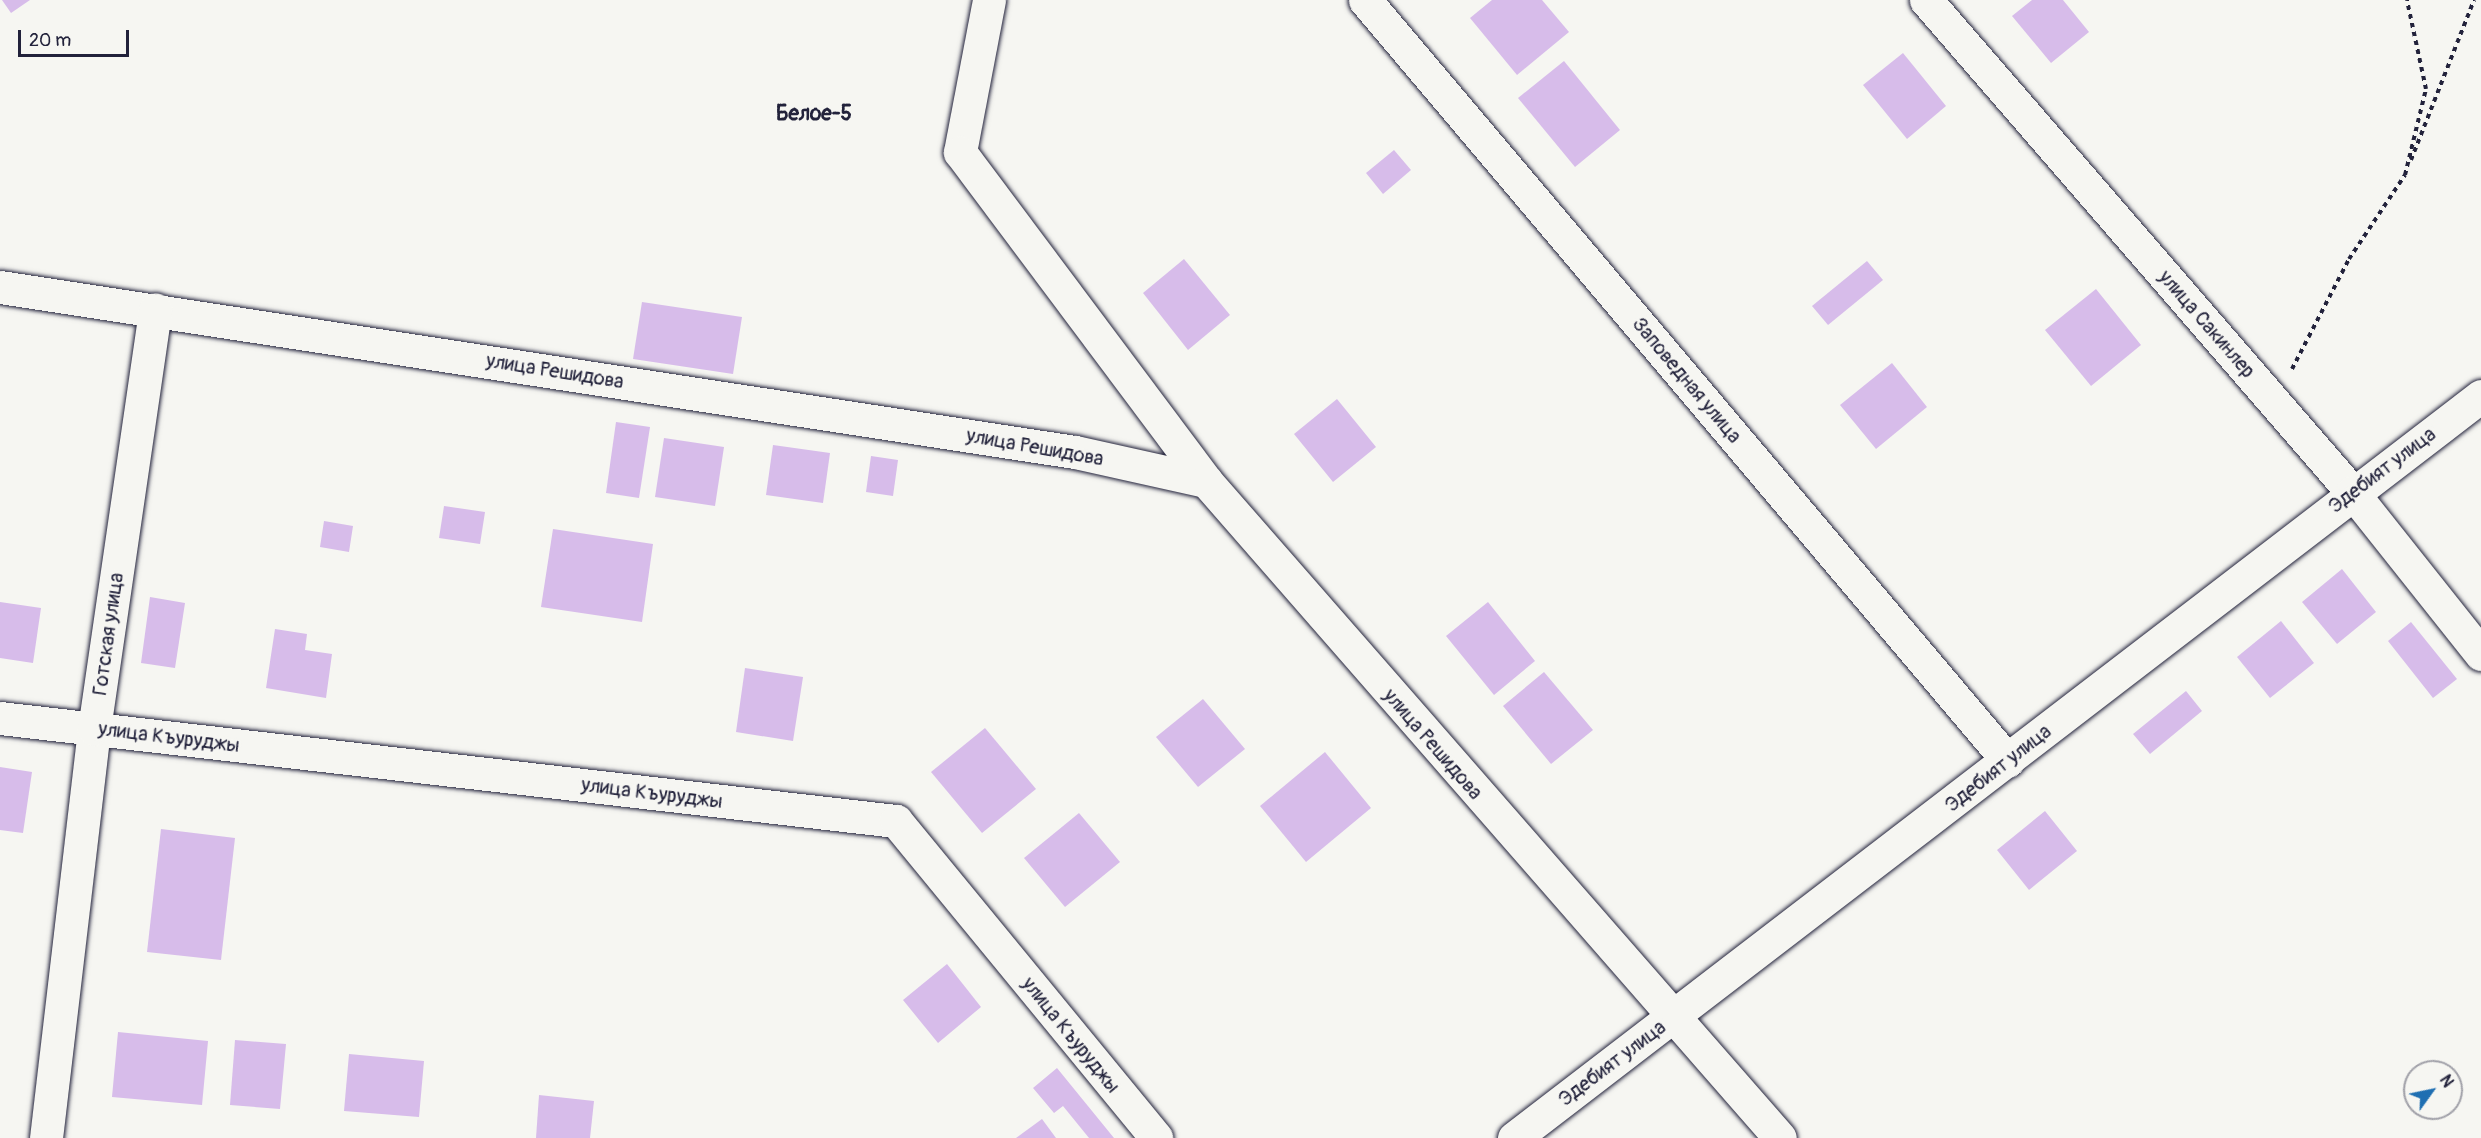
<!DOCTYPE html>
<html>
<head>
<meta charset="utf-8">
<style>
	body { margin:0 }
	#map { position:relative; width:2481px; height:1138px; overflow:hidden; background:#f6f6f2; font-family:Pangolin,sans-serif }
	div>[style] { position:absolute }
	.building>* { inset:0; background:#d7bcea }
	.path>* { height:4px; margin-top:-2px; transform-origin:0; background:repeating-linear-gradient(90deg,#22223b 0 4.5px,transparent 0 9px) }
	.roads { filter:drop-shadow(0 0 2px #22223b) drop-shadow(0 0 2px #22223b) }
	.minor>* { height:33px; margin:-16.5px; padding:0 16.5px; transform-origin:16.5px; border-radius:16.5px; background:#f6f6f2 }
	span { translate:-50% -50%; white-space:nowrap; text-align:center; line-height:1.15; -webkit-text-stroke:6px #f6f6f2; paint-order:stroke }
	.street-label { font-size:20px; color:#22223b }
	.neighbourhood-label { font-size:21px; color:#22223b; font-weight:700 }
	.north { position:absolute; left:2403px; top:1060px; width:60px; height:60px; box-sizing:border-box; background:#f6f6f2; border:2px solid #a1a1a9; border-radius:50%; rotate:57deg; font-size:16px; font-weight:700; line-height:24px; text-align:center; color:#22223b }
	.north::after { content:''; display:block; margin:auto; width:21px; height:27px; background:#1f6fb2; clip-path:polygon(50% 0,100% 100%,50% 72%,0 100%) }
	.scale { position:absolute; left:18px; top:30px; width:111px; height:27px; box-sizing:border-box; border:3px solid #22223b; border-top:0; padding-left:8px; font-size:18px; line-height:21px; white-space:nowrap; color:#22223b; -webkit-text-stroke:4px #f6f6f2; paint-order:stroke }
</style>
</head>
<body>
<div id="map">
	<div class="building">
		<i style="clip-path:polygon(2px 0,30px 0,11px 13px)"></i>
		<i style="clip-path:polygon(1492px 0,1542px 0,1569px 32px,1517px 75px,1470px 18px)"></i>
		<i style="clip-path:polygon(2032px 0,2063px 0,2089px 32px,2051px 63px,2012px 16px)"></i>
		<i style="clip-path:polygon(1903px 53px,1946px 106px,1907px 139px,1863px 85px)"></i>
		<i style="clip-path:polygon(1564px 61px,1620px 130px,1575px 167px,1518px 98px)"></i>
		<i style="clip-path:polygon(1394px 150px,1411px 170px,1383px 194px,1366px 173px)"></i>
		<i style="clip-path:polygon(1184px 259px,1230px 315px,1188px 350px,1143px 293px)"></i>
		<i style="clip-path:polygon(1867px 261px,1883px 280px,1828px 325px,1812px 306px)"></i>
		<i style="clip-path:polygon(2096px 289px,2141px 345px,2091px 386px,2045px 330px)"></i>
		<i style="clip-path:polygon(642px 302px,742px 317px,733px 374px,633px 359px)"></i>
		<i style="clip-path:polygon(1892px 363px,1927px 407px,1876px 449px,1840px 405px)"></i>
		<i style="clip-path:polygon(1337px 399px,1376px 447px,1333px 482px,1294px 434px)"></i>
		<i style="clip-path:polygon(616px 422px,650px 427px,639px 498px,606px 493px)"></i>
		<i style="clip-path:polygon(664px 438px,724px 447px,715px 506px,655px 497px)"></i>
		<i style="clip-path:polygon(773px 445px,830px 453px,823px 503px,766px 495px)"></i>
		<i style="clip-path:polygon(871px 456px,898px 460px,893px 496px,866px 492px)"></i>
		<i style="clip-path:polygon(444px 506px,485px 512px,480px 544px,439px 538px)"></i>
		<i style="clip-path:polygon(324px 521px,353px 526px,349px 552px,320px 547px)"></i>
		<i style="clip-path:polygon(553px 529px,653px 544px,642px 622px,541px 607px)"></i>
		<i style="clip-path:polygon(2342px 569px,2376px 612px,2337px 644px,2302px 602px)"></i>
		<i style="clip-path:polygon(150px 597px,185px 603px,175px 668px,141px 663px)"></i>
		<i style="clip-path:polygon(0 602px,41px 608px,33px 663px,0 658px)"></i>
		<i style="clip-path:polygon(1488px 602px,1535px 661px,1494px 695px,1446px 636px)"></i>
		<i style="clip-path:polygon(2281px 621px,2314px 663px,2270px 698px,2237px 657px)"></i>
		<i style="clip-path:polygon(2411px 622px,2457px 679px,2433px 698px,2388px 641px)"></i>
		<i style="clip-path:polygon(275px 629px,307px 634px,305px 650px,332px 654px,326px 698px,266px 688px)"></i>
		<i style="clip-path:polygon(745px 668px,803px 677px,793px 741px,736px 732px)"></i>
		<i style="clip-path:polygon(1544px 672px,1593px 730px,1551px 764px,1503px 706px)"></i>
		<i style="clip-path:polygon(2186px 691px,2202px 711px,2150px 754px,2133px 734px)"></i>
		<i style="clip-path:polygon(1203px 699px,1245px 749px,1198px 787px,1156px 737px)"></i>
		<i style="clip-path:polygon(985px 728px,1036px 789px,982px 833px,931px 772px)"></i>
		<i style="clip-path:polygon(1325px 752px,1371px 808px,1306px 862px,1260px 806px)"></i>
		<i style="clip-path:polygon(0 767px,32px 772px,23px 833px,0 830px)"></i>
		<i style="clip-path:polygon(2045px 811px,2077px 851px,2029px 890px,1997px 850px)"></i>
		<i style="clip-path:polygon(1079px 813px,1120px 862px,1065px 907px,1024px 858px)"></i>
		<i style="clip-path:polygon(161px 829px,235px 838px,221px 960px,147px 952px)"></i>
		<i style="clip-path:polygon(947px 964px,981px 1007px,938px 1043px,903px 1000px)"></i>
		<i style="clip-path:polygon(118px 1032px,208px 1041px,202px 1105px,112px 1097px)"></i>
		<i style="clip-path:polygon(235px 1040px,286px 1044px,280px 1109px,230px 1105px)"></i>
		<i style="clip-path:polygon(349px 1054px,424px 1061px,419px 1117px,344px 1111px)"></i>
		<i style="clip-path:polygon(1057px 1068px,1114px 1138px,1089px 1138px,1063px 1106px,1054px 1113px,1033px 1088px)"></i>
		<i style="clip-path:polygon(539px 1095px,594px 1101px,590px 1138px,536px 1138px)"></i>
		<i style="clip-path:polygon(1042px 1119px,1056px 1138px,1016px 1138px)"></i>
	</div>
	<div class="path">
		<i style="left:2411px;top:160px;width:172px;rotate:-68.5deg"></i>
		<i style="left:2292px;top:369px;width:124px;rotate:-62.6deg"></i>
		<i style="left:2349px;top:259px;width:101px;rotate:-56.3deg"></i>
		<i style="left:2405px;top:175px;width:89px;rotate:-76.3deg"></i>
		<i style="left:2426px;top:89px;width:91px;rotate:-102.1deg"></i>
	</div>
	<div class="roads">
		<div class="minor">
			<i style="left:989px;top:0;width:155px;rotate:100.8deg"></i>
			<i style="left:960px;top:152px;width:411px;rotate:53.2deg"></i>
			<i style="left:1365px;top:0;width:996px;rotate:49.8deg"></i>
			<i style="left:1926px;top:0;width:651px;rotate:49.11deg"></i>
			<i style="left:2352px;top:492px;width:207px;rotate:51.5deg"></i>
			<i style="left:0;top:287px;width:1088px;rotate:8.73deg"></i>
			<i style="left:1075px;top:452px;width:134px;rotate:12.5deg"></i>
			<i style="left:1206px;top:481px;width:872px;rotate:48.86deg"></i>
			<i style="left:0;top:718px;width:902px;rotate:6.56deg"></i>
			<i style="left:896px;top:821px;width:410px;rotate:50.6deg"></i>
			<i style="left:46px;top:1138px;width:412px;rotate:-83.3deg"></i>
			<i style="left:94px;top:729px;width:424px;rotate:-81.7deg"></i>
			<i style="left:1514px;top:1138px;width:1219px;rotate:-37.5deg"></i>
		</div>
	</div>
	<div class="street-label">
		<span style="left:2207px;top:324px;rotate:49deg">улица Сакинлер</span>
		<span style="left:555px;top:371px;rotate:9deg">улица Решидова</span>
		<span style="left:1687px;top:380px;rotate:50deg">Заповедная улица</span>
		<span style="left:1035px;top:447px;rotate:10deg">улица Решидова</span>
		<span style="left:2382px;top:470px;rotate:-37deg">Эдебият улица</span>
		<span style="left:108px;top:634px;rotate:-82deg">Готская улица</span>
		<span style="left:169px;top:737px;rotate:7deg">улица Къуруджы</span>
		<span style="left:1433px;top:744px;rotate:49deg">улица Решидова</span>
		<span style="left:1998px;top:768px;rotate:-38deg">Эдебият улица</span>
		<span style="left:652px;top:793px;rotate:7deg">улица Къуруджы</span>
		<span style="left:1071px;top:1035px;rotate:51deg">улица Къуруджы</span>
		<span style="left:1612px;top:1063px;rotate:-37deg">Эдебият улица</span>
	</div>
	<div class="neighbourhood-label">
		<span style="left:814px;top:114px">Белое-5</span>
	</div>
	<div class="north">N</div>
	<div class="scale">20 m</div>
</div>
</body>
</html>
